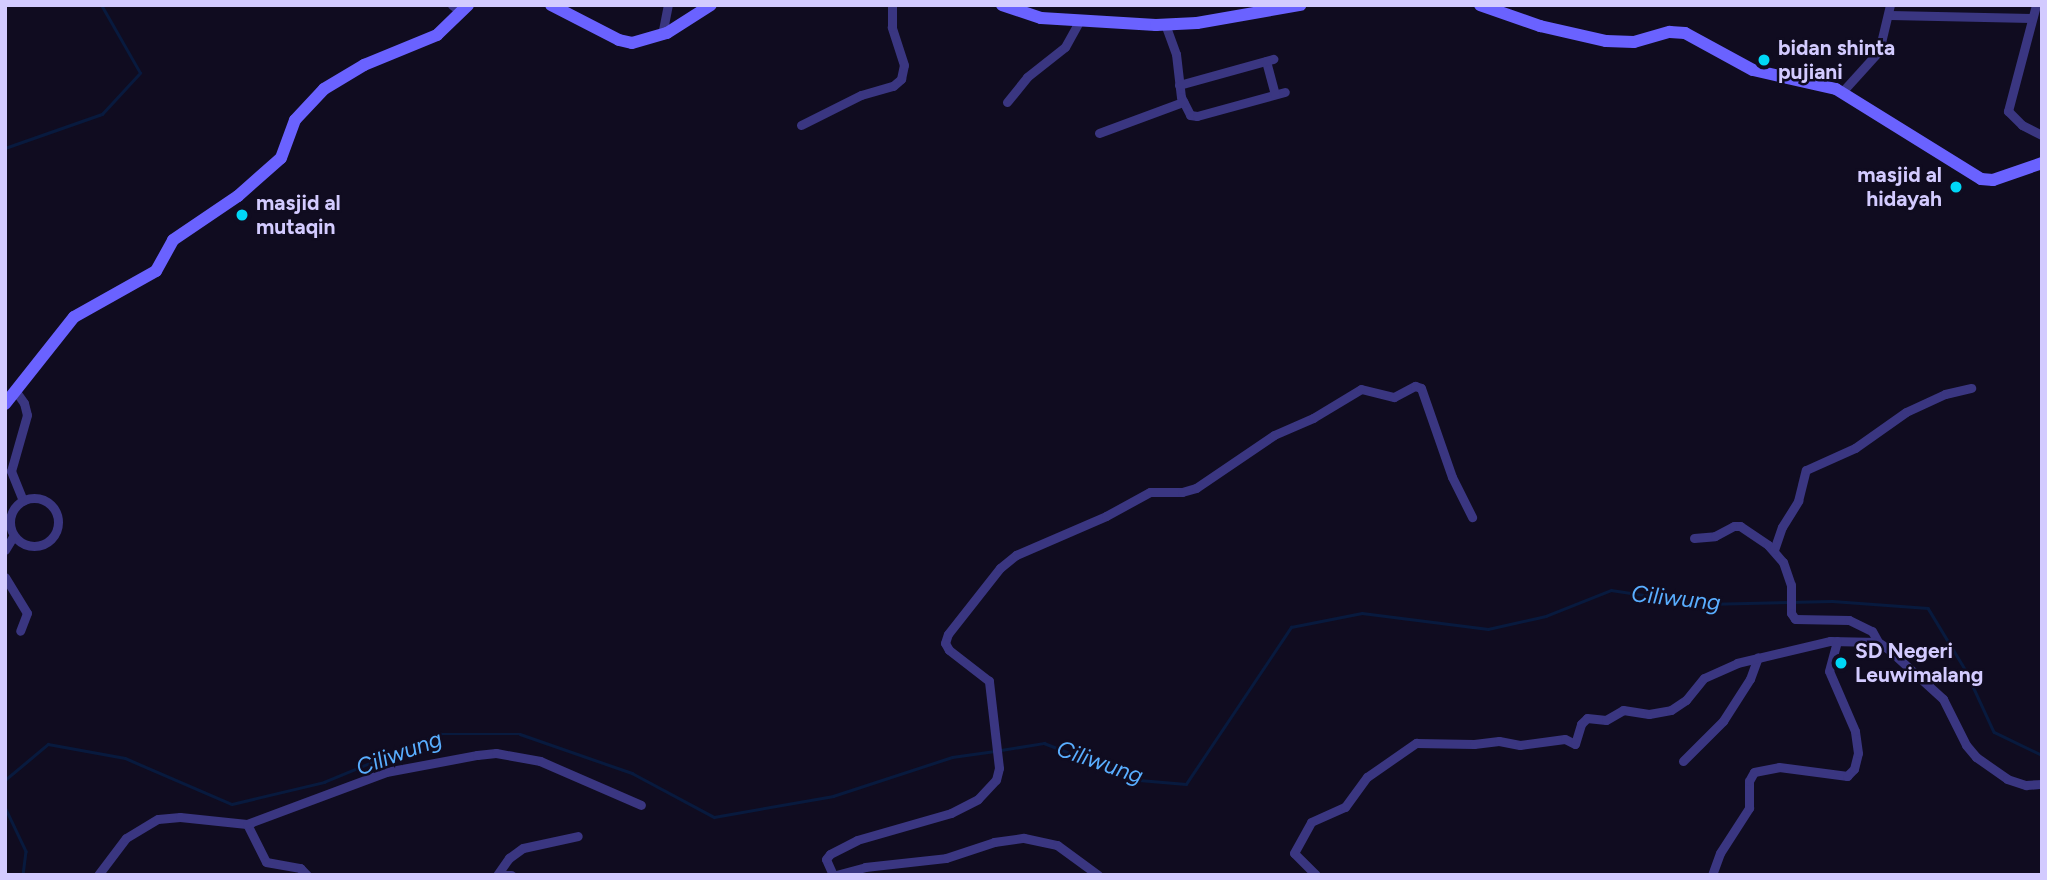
<!DOCTYPE html>
<html>
<head>
<meta charset="utf-8">
<style>
	body { margin:0 }
	#map { position:relative; width:2047px; height:880px; overflow:hidden; background:#100c20; font-family:Figtree,sans-serif }
	div>[style] { position:absolute }
	.stream>* { height:2.5px; margin:-1.25px; padding:0 1.25px; transform-origin:1.25px; border-radius:1.25px; background:#081a3e }
	.street>* { height:9px; margin:-4.5px; padding:0 4.5px; transform-origin:4.5px; border-radius:4.5px; background:#3a3681 }
	.street>.ring { margin:-4.5px; padding:0; box-sizing:content-box; background:none; border:9px solid #3a3681; border-radius:50% }
	.secondary>* { height:12px; margin:-6px; padding:0 6px; transform-origin:6px; border-radius:6px; background:#6a62ff }
	.dots>* { width:19px; height:19px; translate:-50% -50%; box-sizing:border-box; border:4px solid #100c20; border-radius:50% }
	span { translate:-50% -50%; white-space:nowrap; text-align:center; line-height:1.15; -webkit-text-stroke:5px #100c20; paint-order:stroke }
	.poi-label { font-size:21px; color:#d3cbff; font-weight:700 }
	.left { translate:0 -50%; text-align:left }
	.right { translate:-100% -50%; text-align:right }
	.water-label { font-size:23px; color:#59aeff; font-style:italic }
	.frame { position:absolute; inset:0; border:7px solid #d3cbff; pointer-events:none }
</style>
</head>
<body>
<div id="map">
	<div class="stream">
		<i style="left:5px;top:148px;width:103px;rotate:-19.3deg"></i>
		<i style="left:102px;top:114px;width:56px;rotate:-47.2deg"></i>
		<i style="left:140px;top:73px;width:78px;rotate:-119.8deg"></i>
		<i style="left:1001px;top:750px;width:44px;rotate:-9.2deg"></i>
		<i style="left:1044px;top:743px;width:102px;rotate:21.3deg"></i>
		<i style="left:1139px;top:780px;width:47px;rotate:4.9deg"></i>
		<i style="left:1186px;top:784px;width:189px;rotate:-56.2deg"></i>
		<i style="left:1291px;top:627px;width:72px;rotate:-11.2deg"></i>
		<i style="left:1362px;top:613px;width:127px;rotate:7.2deg"></i>
		<i style="left:1488px;top:629px;width:59px;rotate:-12.6deg"></i>
		<i style="left:1546px;top:616px;width:70px;rotate:-21.8deg"></i>
		<i style="left:1611px;top:590px;width:94px;rotate:8.6deg"></i>
		<i style="left:1704px;top:604px;width:128px;rotate:-1.3deg"></i>
		<i style="left:1832px;top:601px;width:96px;rotate:4.2deg"></i>
		<i style="left:1928px;top:608px;width:71px;rotate:58.8deg"></i>
		<i style="left:1965px;top:669px;width:69px;rotate:65.3deg"></i>
		<i style="left:1994px;top:732px;width:53px;rotate:25.6deg"></i>
		<i style="left:5px;top:780px;width:56px;rotate:-39.9deg"></i>
		<i style="left:48px;top:744px;width:78px;rotate:10.3deg"></i>
		<i style="left:125px;top:758px;width:116px;rotate:23.3deg"></i>
		<i style="left:232px;top:804px;width:95px;rotate:-13.4deg"></i>
		<i style="left:324px;top:782px;width:126px;rotate:-22.5deg"></i>
		<i style="left:440px;top:734px;width:80px"></i>
		<i style="left:520px;top:734px;width:119px;rotate:19.2deg"></i>
		<i style="left:632px;top:773px;width:93px;rotate:28.2deg"></i>
		<i style="left:714px;top:817px;width:121px;rotate:-10deg"></i>
		<i style="left:833px;top:796px;width:125px;rotate:-18.1deg"></i>
		<i style="left:952px;top:757px;width:43px;rotate:-7.9deg"></i>
		<i style="left:5px;top:807px;width:49px;rotate:64.5deg"></i>
		<i style="left:26px;top:851px;width:24px;rotate:97deg"></i>
	</div>
	<div class="street">
		<i style="left:452px;top:5px;width:11px;rotate:38deg"></i>
		<i style="left:2036px;top:5px;width:110px;rotate:104.8deg"></i>
		<i style="left:2008px;top:111px;width:20px;rotate:45deg"></i>
		<i style="left:2022px;top:125px;width:22px;rotate:27deg"></i>
		<i style="left:1890px;top:15px;width:141px;rotate:1.2deg"></i>
		<i style="left:1165px;top:24px;width:32px;rotate:70deg"></i>
		<i style="left:1176px;top:54px;width:43px;rotate:83.4deg"></i>
		<i style="left:1181px;top:97px;width:20px;rotate:63deg"></i>
		<i style="left:1190px;top:115px;width:7px;rotate:8deg"></i>
		<i style="left:1197px;top:116px;width:91px;rotate:-15.3deg"></i>
		<i style="left:662px;top:35px;width:31px;rotate:-79deg"></i>
		<i style="left:1266px;top:61px;width:34px;rotate:75deg"></i>
		<i style="left:1179px;top:85px;width:98px;rotate:-15.5deg"></i>
		<i style="left:1842px;top:92px;width:55px;rotate:-47.9deg"></i>
		<i style="left:1879px;top:51px;width:47px;rotate:-76.6deg"></i>
		<i style="left:1007px;top:102px;width:32px;rotate:-51deg"></i>
		<i style="left:1027px;top:77px;width:48px;rotate:-38.3deg"></i>
		<i style="left:1065px;top:47px;width:31px;rotate:-61deg"></i>
		<i style="left:801px;top:125px;width:67px;rotate:-26.6deg"></i>
		<i style="left:861px;top:95px;width:33px;rotate:-16deg"></i>
		<i style="left:893px;top:86px;width:11px;rotate:-41deg"></i>
		<i style="left:901px;top:79px;width:14px;rotate:-78deg"></i>
		<i style="left:904px;top:65px;width:40px;rotate:-108deg"></i>
		<i style="left:892px;top:27px;width:22px;rotate:-90deg"></i>
		<i style="left:1099px;top:133px;width:90px;rotate:-20.3deg"></i>
		<i style="left:17px;top:393px;width:12px;rotate:55deg"></i>
		<i style="left:24px;top:403px;width:12px;rotate:76deg"></i>
		<i style="left:27px;top:415px;width:58px;rotate:105.9deg"></i>
		<i style="left:11px;top:471px;width:32px;rotate:68deg"></i>
		<i class="ring" style="left:10px;top:498px;width:39px;height:39px"></i>
		<i style="left:1694px;top:538px;width:21px;rotate:-5deg"></i>
		<i style="left:1715px;top:536px;width:21px;rotate:-28deg"></i>
		<i style="left:1734px;top:526px;width:6px"></i>
		<i style="left:1740px;top:526px;width:34px;rotate:34deg"></i>
		<i style="left:1768px;top:545px;width:23px;rotate:49deg"></i>
		<i style="left:1783px;top:562px;width:24px;rotate:71deg"></i>
		<i style="left:1791px;top:585px;width:28px;rotate:90deg"></i>
		<i style="left:1791px;top:613px;width:7px;rotate:56deg"></i>
		<i style="left:1795px;top:619px;width:54px;rotate:1.1deg"></i>
		<i style="left:1849px;top:620px;width:25px;rotate:26deg"></i>
		<i style="left:1872px;top:631px;width:13px;rotate:61deg"></i>
		<i style="left:5px;top:550px;width:17px;rotate:-59deg"></i>
		<i style="left:1774px;top:550px;width:24px;rotate:-71deg"></i>
		<i style="left:1782px;top:527px;width:31px;rotate:-58deg"></i>
		<i style="left:1798px;top:501px;width:32px;rotate:-76deg"></i>
		<i style="left:1806px;top:470px;width:54px;rotate:-24.2deg"></i>
		<i style="left:1855px;top:448px;width:62px;rotate:-35.2deg"></i>
		<i style="left:1906px;top:412px;width:43px;rotate:-24.8deg"></i>
		<i style="left:1945px;top:394px;width:27px;rotate:-13deg"></i>
		<i style="left:5px;top:577px;width:42px;rotate:58.6deg"></i>
		<i style="left:27px;top:613px;width:19px;rotate:111deg"></i>
		<i style="left:1683px;top:761px;width:57px;rotate:-45deg"></i>
		<i style="left:1723px;top:721px;width:50px;rotate:-57.3deg"></i>
		<i style="left:1750px;top:679px;width:23px;rotate:-70deg"></i>
		<i style="left:247px;top:824px;width:42px;rotate:63.4deg"></i>
		<i style="left:266px;top:862px;width:35px;rotate:10deg"></i>
		<i style="left:300px;top:868px;width:10px;rotate:45deg"></i>
		<i style="left:98px;top:875px;width:46px;rotate:-52.9deg"></i>
		<i style="left:126px;top:838px;width:37px;rotate:-31deg"></i>
		<i style="left:158px;top:819px;width:22px;rotate:-5deg"></i>
		<i style="left:180px;top:817px;width:67px;rotate:6deg"></i>
		<i style="left:247px;top:824px;width:148px;rotate:-20.5deg"></i>
		<i style="left:386px;top:772px;width:93px;rotate:-10.6deg"></i>
		<i style="left:477px;top:755px;width:19px;rotate:-6deg"></i>
		<i style="left:496px;top:753px;width:45px;rotate:10.3deg"></i>
		<i style="left:540px;top:761px;width:110px;rotate:23.5deg"></i>
		<i style="left:497px;top:875px;width:21px;rotate:-55deg"></i>
		<i style="left:509px;top:858px;width:17px;rotate:-36deg"></i>
		<i style="left:523px;top:848px;width:56px;rotate:-12.3deg"></i>
		<i style="left:503px;top:875px;width:8px"></i>
		<i style="left:833px;top:875px;width:17px;rotate:-114deg"></i>
		<i style="left:826px;top:859px;width:6px;rotate:-51deg"></i>
		<i style="left:830px;top:854px;width:30px;rotate:-27deg"></i>
		<i style="left:857px;top:840px;width:98px;rotate:-16deg"></i>
		<i style="left:951px;top:813px;width:30px;rotate:-27deg"></i>
		<i style="left:978px;top:799px;width:26px;rotate:-47deg"></i>
		<i style="left:996px;top:780px;width:12px;rotate:-76deg"></i>
		<i style="left:999px;top:768px;width:88px;rotate:-96.6deg"></i>
		<i style="left:989px;top:681px;width:51px;rotate:-142.2deg"></i>
		<i style="left:949px;top:650px;width:8px;rotate:-120deg"></i>
		<i style="left:945px;top:643px;width:9px;rotate:-72deg"></i>
		<i style="left:948px;top:634px;width:84px;rotate:-51.8deg"></i>
		<i style="left:1000px;top:568px;width:21px;rotate:-39deg"></i>
		<i style="left:1016px;top:555px;width:98px;rotate:-23.4deg"></i>
		<i style="left:1106px;top:516px;width:50px;rotate:-28.6deg"></i>
		<i style="left:1150px;top:492px;width:32px"></i>
		<i style="left:1182px;top:492px;width:15px;rotate:-16deg"></i>
		<i style="left:1196px;top:488px;width:94px;rotate:-34.2deg"></i>
		<i style="left:1274px;top:435px;width:43px;rotate:-23.6deg"></i>
		<i style="left:1313px;top:418px;width:56px;rotate:-31.1deg"></i>
		<i style="left:1361px;top:389px;width:34px;rotate:14deg"></i>
		<i style="left:1394px;top:397px;width:24px;rotate:-28deg"></i>
		<i style="left:1415px;top:386px;width:6px;rotate:18deg"></i>
		<i style="left:1421px;top:388px;width:94px;rotate:70.8deg"></i>
		<i style="left:1452px;top:477px;width:45px;rotate:63.4deg"></i>
		<i style="left:836px;top:875px;width:30px;rotate:-15deg"></i>
		<i style="left:865px;top:867px;width:81px;rotate:-6.3deg"></i>
		<i style="left:946px;top:858px;width:51px;rotate:-18.4deg"></i>
		<i style="left:994px;top:842px;width:30px;rotate:-8deg"></i>
		<i style="left:1024px;top:838px;width:34px;rotate:12deg"></i>
		<i style="left:1057px;top:845px;width:51px;rotate:36.2deg"></i>
		<i style="left:1316px;top:875px;width:31px;rotate:-135deg"></i>
		<i style="left:1294px;top:853px;width:35px;rotate:-61deg"></i>
		<i style="left:1311px;top:822px;width:37px;rotate:-24deg"></i>
		<i style="left:1345px;top:807px;width:37px;rotate:-54deg"></i>
		<i style="left:1367px;top:777px;width:60px;rotate:-34.8deg"></i>
		<i style="left:1416px;top:743px;width:58px;rotate:1deg"></i>
		<i style="left:1474px;top:744px;width:25px;rotate:-7deg"></i>
		<i style="left:1499px;top:741px;width:21px;rotate:11deg"></i>
		<i style="left:1520px;top:745px;width:45px;rotate:-7.6deg"></i>
		<i style="left:1565px;top:739px;width:11px;rotate:27deg"></i>
		<i style="left:1575px;top:744px;width:21px;rotate:-73deg"></i>
		<i style="left:1581px;top:724px;width:8px;rotate:-45deg"></i>
		<i style="left:1587px;top:718px;width:19px;rotate:6deg"></i>
		<i style="left:1606px;top:720px;width:20px;rotate:-30deg"></i>
		<i style="left:1623px;top:710px;width:26px;rotate:9deg"></i>
		<i style="left:1649px;top:714px;width:22px;rotate:-10deg"></i>
		<i style="left:1671px;top:710px;width:18px;rotate:-34deg"></i>
		<i style="left:1686px;top:700px;width:28px;rotate:-51deg"></i>
		<i style="left:1704px;top:678px;width:36px;rotate:-24deg"></i>
		<i style="left:1737px;top:663px;width:96px;rotate:-13.3deg"></i>
		<i style="left:1830px;top:641px;width:48px;rotate:1.2deg"></i>
		<i style="left:1878px;top:642px;width:11px;rotate:34deg"></i>
		<i style="left:1887px;top:648px;width:76px;rotate:42.3deg"></i>
		<i style="left:1943px;top:699px;width:51px;rotate:63.4deg"></i>
		<i style="left:1966px;top:745px;width:16px;rotate:50deg"></i>
		<i style="left:1976px;top:757px;width:38px;rotate:35deg"></i>
		<i style="left:2007px;top:779px;width:20px;rotate:18deg"></i>
		<i style="left:2026px;top:785px;width:16px;rotate:-4deg"></i>
		<i style="left:1712px;top:875px;width:23px;rotate:-70deg"></i>
		<i style="left:1720px;top:853px;width:54px;rotate:-57.2deg"></i>
		<i style="left:1749px;top:808px;width:27px;rotate:-90deg"></i>
		<i style="left:1749px;top:781px;width:10px;rotate:-61deg"></i>
		<i style="left:1754px;top:772px;width:25px;rotate:-11deg"></i>
		<i style="left:1779px;top:767px;width:69px;rotate:7.5deg"></i>
		<i style="left:1847px;top:776px;width:10px;rotate:-45deg"></i>
		<i style="left:1854px;top:769px;width:16px;rotate:-76deg"></i>
		<i style="left:1858px;top:753px;width:22px;rotate:-98deg"></i>
		<i style="left:1855px;top:731px;width:65px;rotate:-113.4deg"></i>
		<i style="left:1829px;top:671px;width:31px;rotate:-75deg"></i>
	</div>
	<div class="secondary">
		<i style="left:551px;top:5px;width:76px;rotate:27.2deg"></i>
		<i style="left:619px;top:40px;width:13px;rotate:13deg"></i>
		<i style="left:632px;top:43px;width:36px;rotate:-16deg"></i>
		<i style="left:667px;top:33px;width:52px;rotate:-32.5deg"></i>
		<i style="left:1002px;top:5px;width:41px;rotate:18.4deg"></i>
		<i style="left:1041px;top:18px;width:115px;rotate:3.5deg"></i>
		<i style="left:1156px;top:25px;width:41px;rotate:-2.8deg"></i>
		<i style="left:1197px;top:23px;width:105px;rotate:-9.9deg"></i>
		<i style="left:1480px;top:5px;width:64px;rotate:19.3deg"></i>
		<i style="left:1540px;top:26px;width:68px;rotate:12.8deg"></i>
		<i style="left:1606px;top:41px;width:28px;rotate:2deg"></i>
		<i style="left:1634px;top:42px;width:37px;rotate:-16deg"></i>
		<i style="left:1670px;top:32px;width:15px;rotate:4deg"></i>
		<i style="left:1685px;top:33px;width:77px;rotate:28.6deg"></i>
		<i style="left:1753px;top:70px;width:85px;rotate:12.9deg"></i>
		<i style="left:1836px;top:89px;width:171px;rotate:31.8deg"></i>
		<i style="left:1981px;top:179px;width:12px;rotate:5deg"></i>
		<i style="left:1993px;top:180px;width:52px;rotate:-19.1deg"></i>
		<i style="left:5px;top:404px;width:111px;rotate:-51.6deg"></i>
		<i style="left:74px;top:317px;width:94px;rotate:-29.3deg"></i>
		<i style="left:156px;top:271px;width:35px;rotate:-61deg"></i>
		<i style="left:173px;top:240px;width:78px;rotate:-34.1deg"></i>
		<i style="left:238px;top:196px;width:57px;rotate:-41.5deg"></i>
		<i style="left:281px;top:158px;width:40px;rotate:-69.8deg"></i>
		<i style="left:295px;top:120px;width:42px;rotate:-46.9deg"></i>
		<i style="left:324px;top:89px;width:47px;rotate:-31deg"></i>
		<i style="left:364px;top:65px;width:79px;rotate:-22.3deg"></i>
		<i style="left:437px;top:35px;width:43px;rotate:-44.1deg"></i>
	</div>
	<div class="dots">
		<i style="left:1764px;top:60px;background:#00d7f6"></i>
		<i style="left:1956px;top:187px;background:#00d7f6"></i>
		<i style="left:242px;top:215px;background:#00d7f6"></i>
		<i style="left:1841px;top:663px;background:#00d7f6"></i>
	</div>
	<div class="poi-label">
		<span class="left" style="left:1778px;top:60px">bidan shinta<br>pujiani</span>
		<span class="right" style="left:1942px;top:187px">masjid al<br>hidayah</span>
		<span class="left" style="left:256px;top:215px">masjid al<br>mutaqin</span>
		<span class="left" style="left:1855px;top:663px">SD Negeri<br>Leuwimalang</span>
	</div>
	<div class="water-label">
		<span style="left:1676px;top:598px;rotate:6deg">Ciliwung</span>
		<span style="left:399px;top:753px;rotate:-20deg">Ciliwung</span>
		<span style="left:1100px;top:762px;rotate:19deg">Ciliwung</span>
	</div>
	<div class="frame"></div>
</div>
</body>
</html>
